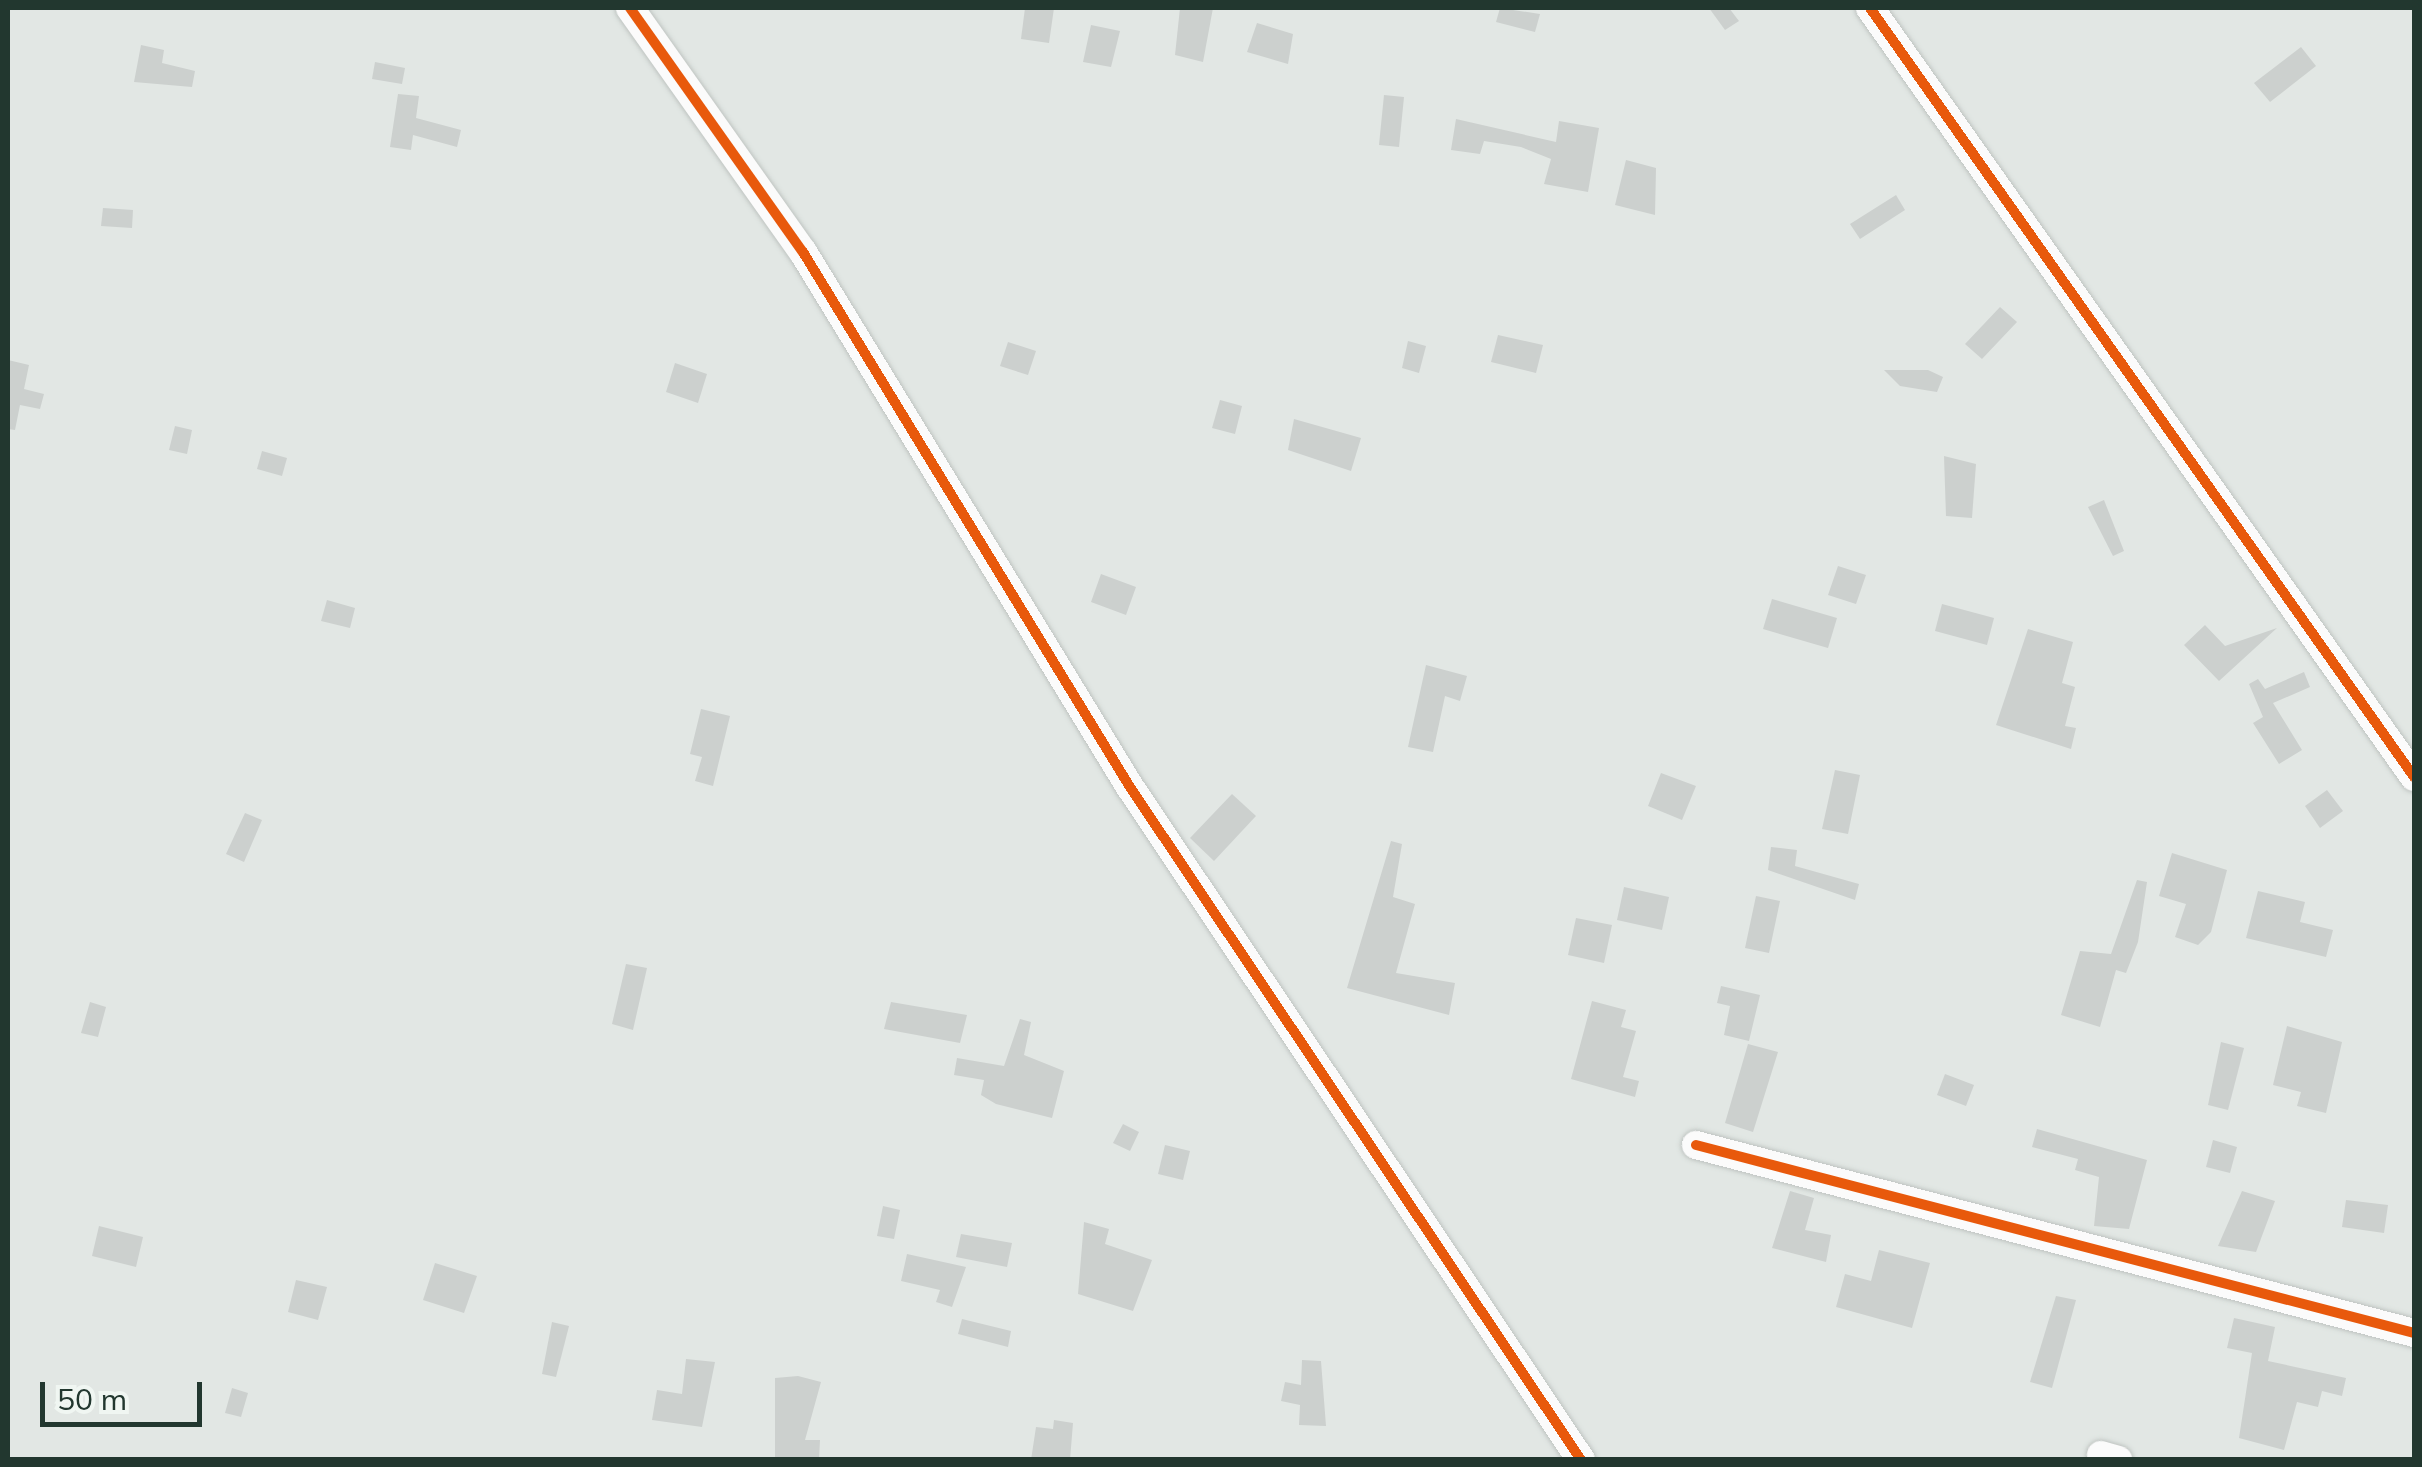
<!DOCTYPE html>
<html>
<head>
<meta charset="utf-8">
<style>
	body { margin:0 }
	#map { position:relative; width:2422px; height:1467px; overflow:hidden; background:#e2e7e4; font-family:Mulish,sans-serif }
	div>[style] { position:absolute }
	.building>* { inset:0; background:#ccd0ce }
	.roads { filter:drop-shadow(0 0 2px #bfc4c1) drop-shadow(0 0 2px #bfc4c1) }
	.minor>* { height:28px; margin:-14px; padding:0 14px; transform-origin:14px; border-radius:14px; background:#fbfbfb }
	.cycleway>* { height:10px; margin:-5px; padding:0 5px; transform-origin:5px; border-radius:5px; background:#e8590c }
	span { translate:-50% -50%; white-space:nowrap; text-align:center; line-height:1.15; -webkit-text-stroke:8px #f0f6f2; paint-order:stroke }
	.frame { position:absolute; inset:0; border:10px solid #22372f; pointer-events:none }
	.scale { position:absolute; left:40px; top:1382px; width:162px; height:45px; box-sizing:border-box; border:5px solid #22372f; border-top:0; padding-left:12px; font-size:30px; line-height:35px; white-space:nowrap; color:#22372f; -webkit-text-stroke:8px #f0f6f2; paint-order:stroke }
</style>
</head>
<body>
<div id="map">
	<div class="building">
		<i style="clip-path:polygon(1025px 8px,1054px 8px,1049px 43px,1021px 39px)"></i>
		<i style="clip-path:polygon(1180px 8px,1213px 8px,1203px 62px,1175px 55px)"></i>
		<i style="clip-path:polygon(1500px 8px,1540px 14px,1535px 32px,1496px 22px)"></i>
		<i style="clip-path:polygon(1709px 8px,1729px 8px,1739px 21px,1725px 30px)"></i>
		<i style="clip-path:polygon(1257px 23px,1293px 34px,1288px 64px,1247px 52px)"></i>
		<i style="clip-path:polygon(1091px 25px,1120px 31px,1111px 67px,1083px 62px)"></i>
		<i style="clip-path:polygon(141px 45px,164px 50px,162px 63px,195px 71px,192px 87px,134px 82px)"></i>
		<i style="clip-path:polygon(2301px 47px,2316px 66px,2270px 102px,2254px 83px)"></i>
		<i style="clip-path:polygon(375px 62px,405px 68px,402px 84px,372px 79px)"></i>
		<i style="clip-path:polygon(398px 94px,419px 96px,416px 118px,461px 130px,457px 147px,413px 135px,411px 150px,390px 147px)"></i>
		<i style="clip-path:polygon(1384px 95px,1404px 97px,1399px 147px,1379px 145px)"></i>
		<i style="clip-path:polygon(1456px 119px,1556px 142px,1559px 121px,1599px 128px,1588px 192px,1544px 184px,1551px 159px,1521px 147px,1484px 141px,1480px 154px,1451px 150px)"></i>
		<i style="clip-path:polygon(1626px 160px,1656px 168px,1655px 215px,1615px 205px)"></i>
		<i style="clip-path:polygon(1896px 195px,1905px 210px,1860px 239px,1850px 224px)"></i>
		<i style="clip-path:polygon(103px 208px,133px 210px,132px 228px,101px 226px)"></i>
		<i style="clip-path:polygon(2000px 307px,2017px 322px,1982px 359px,1965px 344px)"></i>
		<i style="clip-path:polygon(1498px 335px,1543px 345px,1536px 373px,1491px 362px)"></i>
		<i style="clip-path:polygon(1408px 341px,1426px 346px,1419px 373px,1402px 368px)"></i>
		<i style="clip-path:polygon(1008px 342px,1036px 351px,1028px 375px,1000px 366px)"></i>
		<i style="clip-path:polygon(8px 360px,29px 365px,24px 389px,44px 394px,40px 409px,20px 405px,15px 430px,8px 429px)"></i>
		<i style="clip-path:polygon(675px 363px,707px 374px,698px 403px,666px 392px)"></i>
		<i style="clip-path:polygon(1884px 370px,1928px 370px,1943px 377px,1937px 392px,1900px 386px)"></i>
		<i style="clip-path:polygon(1220px 400px,1242px 406px,1235px 434px,1212px 428px)"></i>
		<i style="clip-path:polygon(1294px 419px,1361px 438px,1351px 471px,1288px 450px)"></i>
		<i style="clip-path:polygon(175px 426px,192px 430px,187px 454px,169px 450px)"></i>
		<i style="clip-path:polygon(262px 451px,287px 458px,282px 476px,257px 469px)"></i>
		<i style="clip-path:polygon(1944px 456px,1976px 464px,1972px 518px,1946px 516px)"></i>
		<i style="clip-path:polygon(2104px 500px,2124px 551px,2113px 556px,2088px 507px)"></i>
		<i style="clip-path:polygon(1838px 566px,1866px 575px,1856px 604px,1828px 595px)"></i>
		<i style="clip-path:polygon(1101px 574px,1136px 587px,1126px 615px,1091px 602px)"></i>
		<i style="clip-path:polygon(1772px 599px,1837px 618px,1828px 648px,1763px 629px)"></i>
		<i style="clip-path:polygon(327px 600px,355px 608px,350px 628px,321px 621px)"></i>
		<i style="clip-path:polygon(1942px 604px,1994px 618px,1987px 645px,1935px 631px)"></i>
		<i style="clip-path:polygon(2205px 625px,2225px 646px,2277px 628px,2219px 681px,2184px 645px)"></i>
		<i style="clip-path:polygon(2028px 629px,2073px 642px,2062px 683px,2075px 687px,2065px 726px,2076px 728px,2071px 749px,1996px 725px)"></i>
		<i style="clip-path:polygon(1426px 665px,1467px 676px,1460px 701px,1445px 696px,1433px 752px,1408px 747px)"></i>
		<i style="clip-path:polygon(2304px 672px,2310px 687px,2273px 703px,2302px 750px,2279px 764px,2253px 723px,2263px 717px,2249px 684px,2258px 679px,2265px 689px)"></i>
		<i style="clip-path:polygon(701px 709px,730px 716px,713px 786px,695px 781px,702px 757px,690px 754px)"></i>
		<i style="clip-path:polygon(1835px 770px,1860px 775px,1848px 834px,1822px 829px)"></i>
		<i style="clip-path:polygon(1661px 773px,1696px 786px,1682px 820px,1648px 806px)"></i>
		<i style="clip-path:polygon(2327px 790px,2343px 811px,2320px 828px,2305px 806px)"></i>
		<i style="clip-path:polygon(1232px 794px,1256px 816px,1214px 861px,1190px 838px)"></i>
		<i style="clip-path:polygon(245px 813px,262px 820px,244px 862px,226px 854px)"></i>
		<i style="clip-path:polygon(1391px 841px,1402px 844px,1393px 897px,1415px 904px,1396px 973px,1455px 983px,1449px 1015px,1347px 988px)"></i>
		<i style="clip-path:polygon(1771px 847px,1797px 850px,1795px 866px,1859px 884px,1855px 900px,1768px 870px)"></i>
		<i style="clip-path:polygon(2172px 853px,2227px 870px,2211px 932px,2198px 945px,2175px 937px,2186px 904px,2159px 896px)"></i>
		<i style="clip-path:polygon(2137px 880px,2147px 882px,2138px 942px,2126px 973px,2116px 970px,2100px 1027px,2061px 1015px,2080px 951px,2111px 954px)"></i>
		<i style="clip-path:polygon(1624px 887px,1669px 897px,1662px 930px,1617px 920px)"></i>
		<i style="clip-path:polygon(2258px 891px,2305px 902px,2300px 922px,2333px 930px,2326px 957px,2246px 938px)"></i>
		<i style="clip-path:polygon(1756px 896px,1780px 901px,1769px 953px,1745px 948px)"></i>
		<i style="clip-path:polygon(1576px 918px,1612px 925px,1604px 963px,1568px 955px)"></i>
		<i style="clip-path:polygon(626px 964px,647px 968px,633px 1030px,612px 1024px)"></i>
		<i style="clip-path:polygon(1721px 986px,1760px 995px,1749px 1041px,1724px 1035px,1730px 1006px,1717px 1003px)"></i>
		<i style="clip-path:polygon(1592px 1001px,1626px 1010px,1621px 1027px,1636px 1031px,1623px 1077px,1639px 1081px,1635px 1097px,1571px 1079px)"></i>
		<i style="clip-path:polygon(90px 1002px,106px 1007px,98px 1037px,81px 1033px)"></i>
		<i style="clip-path:polygon(891px 1002px,967px 1015px,960px 1043px,884px 1029px)"></i>
		<i style="clip-path:polygon(1020px 1019px,1031px 1022px,1024px 1055px,1064px 1071px,1052px 1118px,996px 1104px,981px 1095px,984px 1080px,954px 1075px,957px 1058px,1004px 1066px)"></i>
		<i style="clip-path:polygon(2287px 1026px,2342px 1042px,2326px 1113px,2297px 1106px,2301px 1092px,2273px 1085px)"></i>
		<i style="clip-path:polygon(2221px 1042px,2244px 1048px,2228px 1110px,2208px 1105px)"></i>
		<i style="clip-path:polygon(1748px 1044px,1778px 1052px,1753px 1132px,1725px 1123px)"></i>
		<i style="clip-path:polygon(1945px 1074px,1974px 1085px,1966px 1106px,1937px 1095px)"></i>
		<i style="clip-path:polygon(1123px 1124px,1139px 1132px,1130px 1151px,1113px 1143px)"></i>
		<i style="clip-path:polygon(2037px 1129px,2147px 1160px,2129px 1229px,2094px 1226px,2099px 1177px,2075px 1170px,2078px 1159px,2032px 1147px)"></i>
		<i style="clip-path:polygon(2213px 1140px,2237px 1147px,2230px 1173px,2206px 1167px)"></i>
		<i style="clip-path:polygon(1165px 1145px,1190px 1151px,1183px 1180px,1158px 1174px)"></i>
		<i style="clip-path:polygon(1790px 1191px,1814px 1198px,1805px 1230px,1831px 1235px,1826px 1262px,1772px 1248px)"></i>
		<i style="clip-path:polygon(2242px 1191px,2275px 1201px,2256px 1252px,2218px 1246px)"></i>
		<i style="clip-path:polygon(2346px 1200px,2388px 1205px,2384px 1233px,2342px 1227px)"></i>
		<i style="clip-path:polygon(883px 1206px,900px 1210px,894px 1239px,877px 1236px)"></i>
		<i style="clip-path:polygon(1084px 1222px,1109px 1229px,1105px 1244px,1152px 1260px,1133px 1311px,1078px 1294px)"></i>
		<i style="clip-path:polygon(99px 1226px,143px 1237px,136px 1267px,92px 1256px)"></i>
		<i style="clip-path:polygon(961px 1234px,1012px 1243px,1007px 1267px,956px 1257px)"></i>
		<i style="clip-path:polygon(1879px 1250px,1930px 1263px,1912px 1328px,1836px 1307px,1845px 1274px,1871px 1281px)"></i>
		<i style="clip-path:polygon(907px 1254px,966px 1267px,952px 1307px,936px 1302px,940px 1290px,901px 1281px)"></i>
		<i style="clip-path:polygon(435px 1263px,477px 1276px,464px 1313px,423px 1300px)"></i>
		<i style="clip-path:polygon(296px 1280px,327px 1287px,318px 1320px,288px 1312px)"></i>
		<i style="clip-path:polygon(2056px 1296px,2076px 1300px,2052px 1388px,2030px 1382px)"></i>
		<i style="clip-path:polygon(2234px 1318px,2275px 1327px,2268px 1361px,2346px 1378px,2342px 1396px,2322px 1391px,2318px 1407px,2297px 1402px,2284px 1450px,2239px 1438px,2252px 1353px,2227px 1348px)"></i>
		<i style="clip-path:polygon(962px 1319px,1011px 1331px,1008px 1347px,958px 1334px)"></i>
		<i style="clip-path:polygon(552px 1322px,569px 1326px,556px 1377px,542px 1374px)"></i>
		<i style="clip-path:polygon(686px 1359px,715px 1362px,702px 1427px,652px 1420px,657px 1390px,682px 1394px)"></i>
		<i style="clip-path:polygon(1302px 1360px,1321px 1361px,1326px 1426px,1299px 1425px,1300px 1405px,1281px 1401px,1285px 1382px,1301px 1385px)"></i>
		<i style="clip-path:polygon(798px 1376px,821px 1382px,805px 1440px,820px 1440px,819px 1460px,775px 1460px,775px 1378px)"></i>
		<i style="clip-path:polygon(232px 1388px,248px 1393px,241px 1417px,225px 1413px)"></i>
		<i style="clip-path:polygon(1054px 1420px,1073px 1423px,1070px 1460px,1031px 1460px,1036px 1427px,1053px 1429px)"></i>
	</div>
	<div class="roads">
		<div class="minor">
			<i style="left:630px;top:8px;width:299px;rotate:54.7deg"></i>
			<i style="left:803px;top:252px;width:627px;rotate:58.57deg"></i>
			<i style="left:1130px;top:787px;width:810px;rotate:56.17deg"></i>
			<i style="left:1870px;top:8px;width:942px;rotate:54.72deg"></i>
			<i style="left:1696px;top:1145px;width:742px;rotate:14.67deg"></i>
			<i style="left:2101px;top:1455px;width:18px;rotate:16deg"></i>
		</div>
	</div>
	<div class="cycleway">
		<i style="left:630px;top:8px;width:299px;rotate:54.7deg"></i>
		<i style="left:803px;top:252px;width:627px;rotate:58.57deg"></i>
		<i style="left:1130px;top:787px;width:810px;rotate:56.17deg"></i>
		<i style="left:1870px;top:8px;width:942px;rotate:54.72deg"></i>
		<i style="left:1696px;top:1145px;width:742px;rotate:14.67deg"></i>
	</div>
	<div class="frame"></div>
	<div class="scale">50 m</div>
</div>
</body>
</html>
